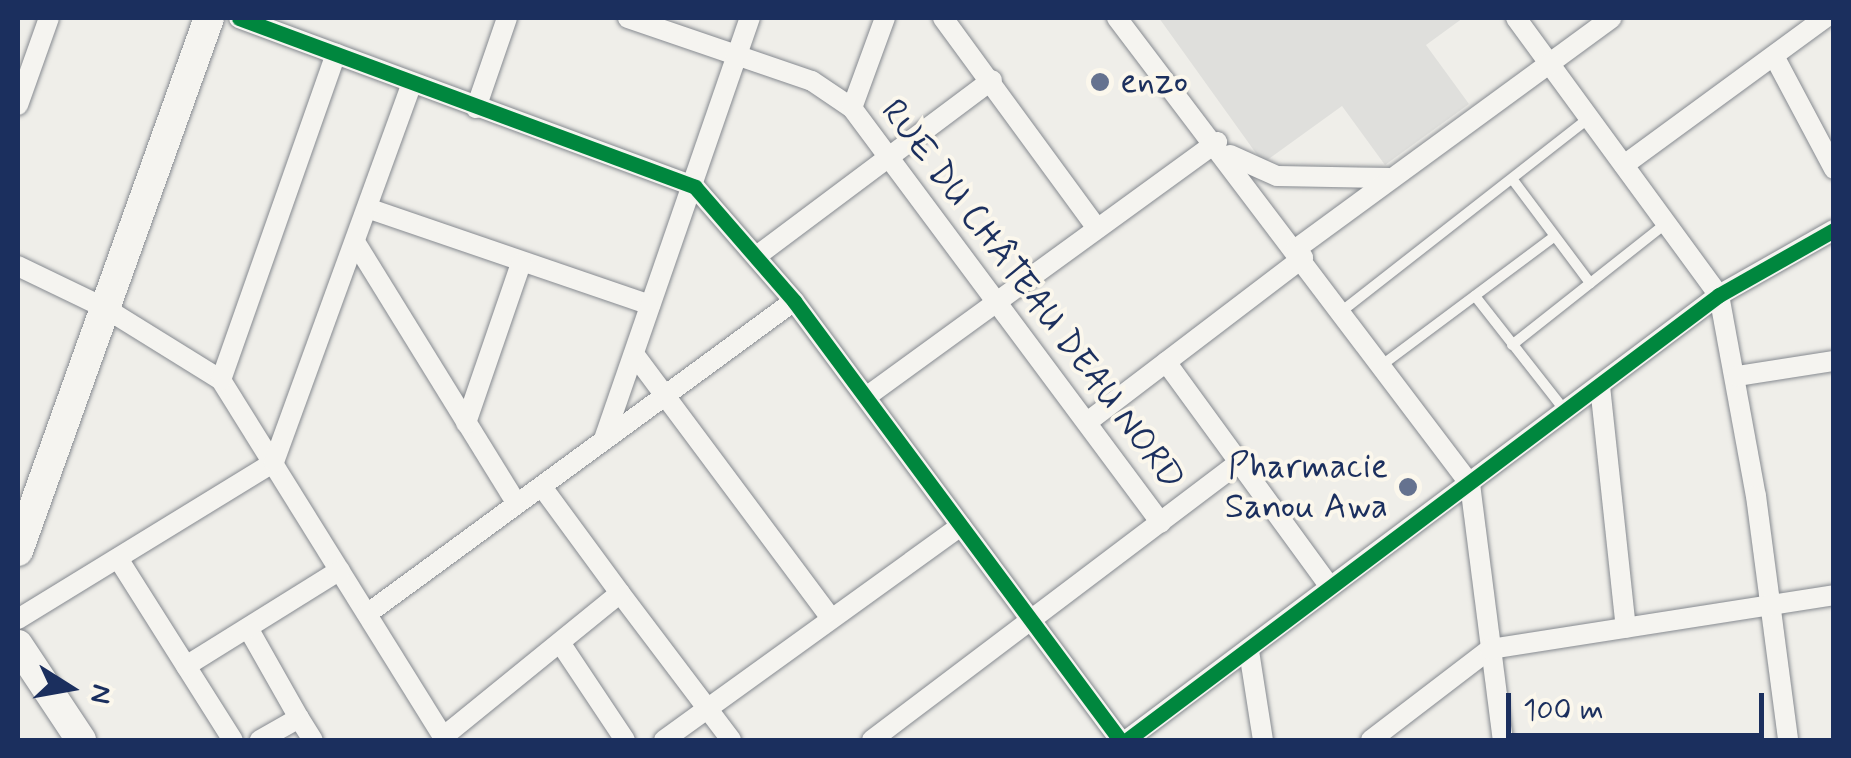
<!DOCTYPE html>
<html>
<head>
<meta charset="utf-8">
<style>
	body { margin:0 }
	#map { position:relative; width:1851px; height:758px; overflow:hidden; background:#efeee9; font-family:Mynerve,sans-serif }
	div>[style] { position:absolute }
	.green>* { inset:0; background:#dfdfdc }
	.roads { filter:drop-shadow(0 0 2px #868a90) drop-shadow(0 0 2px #868a90) }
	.service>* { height:10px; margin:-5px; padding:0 5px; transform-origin:5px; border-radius:5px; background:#f5f4f0 }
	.minor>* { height:20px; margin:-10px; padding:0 10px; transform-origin:10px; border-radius:10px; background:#f5f4f0 }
	.secondary>* { height:30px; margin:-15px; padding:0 15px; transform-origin:15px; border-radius:15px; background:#f5f4f0 }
	.cycleway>* { height:15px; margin:-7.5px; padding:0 7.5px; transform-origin:7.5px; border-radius:7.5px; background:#00873e }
	.dots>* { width:28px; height:28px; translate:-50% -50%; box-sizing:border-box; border:5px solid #fbf7ec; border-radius:50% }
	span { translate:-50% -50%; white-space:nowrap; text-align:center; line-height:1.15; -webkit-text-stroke:8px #fbf7ec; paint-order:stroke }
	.poi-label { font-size:35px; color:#1b2f5e }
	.left { translate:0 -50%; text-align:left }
	.right { translate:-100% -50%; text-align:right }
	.street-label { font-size:35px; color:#1b2f5e }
	.frame { position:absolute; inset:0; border:20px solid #1b2f5e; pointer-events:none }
	.north { position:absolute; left:20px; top:638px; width:100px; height:100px; -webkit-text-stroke:8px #fbf7ec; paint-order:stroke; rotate:101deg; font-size:28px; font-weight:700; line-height:40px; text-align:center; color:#1b2f5e }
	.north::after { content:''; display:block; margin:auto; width:35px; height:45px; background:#1b2f5e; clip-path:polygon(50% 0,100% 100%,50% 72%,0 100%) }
	.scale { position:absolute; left:1506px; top:693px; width:258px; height:45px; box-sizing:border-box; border:5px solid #1b2f5e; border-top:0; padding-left:12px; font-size:30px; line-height:35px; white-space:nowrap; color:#1b2f5e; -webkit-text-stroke:8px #fbf7ec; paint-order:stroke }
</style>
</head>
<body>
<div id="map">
	<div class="green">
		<i style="clip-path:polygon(1159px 18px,1463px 18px,1426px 45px,1469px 104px,1385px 165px,1342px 106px,1263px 163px)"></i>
	</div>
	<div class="roads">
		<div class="service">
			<i style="left:1513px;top:180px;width:129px;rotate:53.2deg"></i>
			<i style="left:1475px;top:296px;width:147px;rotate:51.9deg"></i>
			<i style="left:1342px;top:311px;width:313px;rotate:-38deg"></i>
			<i style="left:1512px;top:345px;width:199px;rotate:-38.3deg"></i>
			<i style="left:1382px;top:365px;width:214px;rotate:-36.7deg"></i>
		</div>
		<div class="minor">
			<i style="left:239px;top:18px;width:486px;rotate:20.3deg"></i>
			<i style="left:695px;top:187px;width:151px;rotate:49deg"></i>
			<i style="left:794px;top:301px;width:547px;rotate:53.4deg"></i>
			<i style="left:628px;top:18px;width:194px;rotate:18.9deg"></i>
			<i style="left:812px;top:81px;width:48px;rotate:34deg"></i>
			<i style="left:852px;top:108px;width:517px;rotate:53.33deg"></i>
			<i style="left:943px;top:18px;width:258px;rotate:53.8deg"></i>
			<i style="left:1117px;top:18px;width:585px;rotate:52.86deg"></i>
			<i style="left:1470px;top:484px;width:258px;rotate:82.7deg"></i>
			<i style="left:1516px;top:18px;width:343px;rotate:53.8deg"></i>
			<i style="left:1719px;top:295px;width:204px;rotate:79.6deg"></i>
			<i style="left:1756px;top:496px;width:246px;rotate:82.5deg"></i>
			<i style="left:1774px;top:56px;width:128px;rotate:62deg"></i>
			<i style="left:18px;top:105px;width:92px;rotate:-70.4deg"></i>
			<i style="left:476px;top:108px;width:95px;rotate:-71deg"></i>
			<i style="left:852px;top:108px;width:96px;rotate:-69.9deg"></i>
			<i style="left:1230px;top:155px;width:51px;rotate:24.1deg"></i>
			<i style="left:1277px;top:176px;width:114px;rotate:1deg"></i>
			<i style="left:1624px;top:165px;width:249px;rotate:-36.2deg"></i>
			<i style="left:370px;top:209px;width:296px;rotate:18.9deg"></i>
			<i style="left:357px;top:245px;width:304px;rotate:58.3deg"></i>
			<i style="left:1296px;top:249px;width:391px;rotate:-36.2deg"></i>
			<i style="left:758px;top:255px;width:292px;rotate:-36.8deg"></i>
			<i style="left:18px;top:266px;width:97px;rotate:25.8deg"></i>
			<i style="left:105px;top:308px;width:137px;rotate:31.8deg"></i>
			<i style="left:221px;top:380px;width:424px;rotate:58.1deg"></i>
			<i style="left:634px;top:354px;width:329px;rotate:53.3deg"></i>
			<i style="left:1166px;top:362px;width:278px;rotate:53.9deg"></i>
			<i style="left:1737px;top:376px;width:98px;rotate:-8.8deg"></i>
			<i style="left:221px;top:380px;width:346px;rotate:-70.6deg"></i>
			<i style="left:1600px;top:386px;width:243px;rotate:83.9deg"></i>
			<i style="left:866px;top:397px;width:434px;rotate:-36deg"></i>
			<i style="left:1090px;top:420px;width:268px;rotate:-37.3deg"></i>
			<i style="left:466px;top:423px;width:169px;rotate:-71deg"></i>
			<i style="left:604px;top:439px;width:446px;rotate:-70.9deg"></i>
			<i style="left:119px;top:560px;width:213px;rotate:57.7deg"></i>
			<i style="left:620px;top:593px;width:184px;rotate:52.9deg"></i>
			<i style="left:367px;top:614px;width:529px;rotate:-36.24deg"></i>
			<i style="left:18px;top:619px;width:300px;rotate:-31.5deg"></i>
			<i style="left:274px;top:462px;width:401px;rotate:-70deg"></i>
			<i style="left:248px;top:628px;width:103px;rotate:60.5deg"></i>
			<i style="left:299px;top:718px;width:45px;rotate:150.6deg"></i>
			<i style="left:561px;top:644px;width:115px;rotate:56.3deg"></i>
			<i style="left:1249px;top:651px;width:90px;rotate:81.1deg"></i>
			<i style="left:186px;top:666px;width:181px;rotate:-31.9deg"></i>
			<i style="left:299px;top:718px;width:26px;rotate:58deg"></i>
			<i style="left:443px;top:737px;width:228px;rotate:-39.1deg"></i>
			<i style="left:620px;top:593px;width:132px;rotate:-126.3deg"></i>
			<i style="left:664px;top:740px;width:366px;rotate:-35.8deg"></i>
			<i style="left:872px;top:740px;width:461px;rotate:-37.1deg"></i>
			<i style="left:1127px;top:740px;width:741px;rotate:-36.93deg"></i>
			<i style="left:1719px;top:295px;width:132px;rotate:-29.5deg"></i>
			<i style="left:1371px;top:740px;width:150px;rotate:-37.4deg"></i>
			<i style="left:1490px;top:649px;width:348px;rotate:-8.9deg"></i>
		</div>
		<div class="secondary">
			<i style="left:18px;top:551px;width:566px;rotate:-70.28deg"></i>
			<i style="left:18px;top:645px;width:114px;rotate:56.4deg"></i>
		</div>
	</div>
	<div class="cycleway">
		<i style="left:239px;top:18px;width:486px;rotate:20.3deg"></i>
		<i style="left:695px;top:187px;width:151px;rotate:49deg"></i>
		<i style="left:794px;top:301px;width:547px;rotate:53.4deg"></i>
		<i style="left:1127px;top:740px;width:741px;rotate:-36.93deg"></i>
		<i style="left:1719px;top:295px;width:132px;rotate:-29.5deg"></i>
	</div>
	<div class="dots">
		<i style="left:1100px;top:82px;background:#65728f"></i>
		<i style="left:1408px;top:487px;background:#65728f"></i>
	</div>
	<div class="poi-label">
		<span class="left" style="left:1120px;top:82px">enzo</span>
		<span class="right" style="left:1388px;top:487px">Pharmacie<br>Sanou Awa</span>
	</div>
	<div class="street-label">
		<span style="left:1032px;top:295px;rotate:53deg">RUE DU CHÂTEAU DEAU NORD</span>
	</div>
	<div class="frame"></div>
	<div class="north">N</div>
	<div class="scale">100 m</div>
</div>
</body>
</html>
